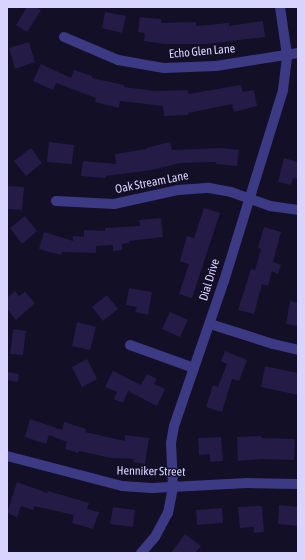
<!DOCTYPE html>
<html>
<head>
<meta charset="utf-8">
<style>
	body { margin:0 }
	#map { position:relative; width:305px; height:560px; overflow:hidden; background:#130f26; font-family:"Asap Condensed",sans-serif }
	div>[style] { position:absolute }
	.building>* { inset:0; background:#241b47 }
	.street>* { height:10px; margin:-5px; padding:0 5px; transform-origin:5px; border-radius:5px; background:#3d3a85 }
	span { translate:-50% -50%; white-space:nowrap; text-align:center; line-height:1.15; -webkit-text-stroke:3px #130f26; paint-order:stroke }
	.street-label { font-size:12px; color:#d9d4ff }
	.frame { position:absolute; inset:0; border:8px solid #d9d4ff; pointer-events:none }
</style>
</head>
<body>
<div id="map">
	<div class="building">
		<i style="clip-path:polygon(27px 7px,36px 7px,41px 10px,27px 32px,16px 25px)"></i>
		<i style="clip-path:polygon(105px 12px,126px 16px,122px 33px,102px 28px)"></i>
		<i style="clip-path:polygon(140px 17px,161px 19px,161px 23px,196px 22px,196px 26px,229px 23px,229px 26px,263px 21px,265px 37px,207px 44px,164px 44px,144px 41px,145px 33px,138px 32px)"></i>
		<i style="clip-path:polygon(29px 42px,35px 62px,15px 69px,9px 48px)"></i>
		<i style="clip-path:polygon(41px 64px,71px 78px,74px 70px,92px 76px,92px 78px,124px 85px,124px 87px,155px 91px,188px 90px,188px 94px,241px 85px,243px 92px,254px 90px,257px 106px,234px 112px,232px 104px,188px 113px,188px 115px,164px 116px,163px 106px,120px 101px,119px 108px,95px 102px,96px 98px,56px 83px,53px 90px,33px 81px)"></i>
		<i style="clip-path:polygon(49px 142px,74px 145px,72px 164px,47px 162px)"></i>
		<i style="clip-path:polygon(170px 142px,172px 150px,221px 148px,239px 150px,237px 166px,216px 164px,216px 162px,180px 163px,152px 170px,106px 176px,106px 178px,81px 176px,83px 161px,116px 164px,115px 154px,147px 149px,146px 148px)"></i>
		<i style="clip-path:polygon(31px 148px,42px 163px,26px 176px,14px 161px)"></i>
		<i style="clip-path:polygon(284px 158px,298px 162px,298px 179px,293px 178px,291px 185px,278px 182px)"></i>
		<i style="clip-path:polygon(7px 186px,24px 187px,22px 210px,7px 209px)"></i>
		<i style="clip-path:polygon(204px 208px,220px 213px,192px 298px,179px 294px,189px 264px,180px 261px,187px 236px,194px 238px)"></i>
		<i style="clip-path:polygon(25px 216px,37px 231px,22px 244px,10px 228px)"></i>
		<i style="clip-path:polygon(161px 218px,163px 237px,129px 241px,129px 243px,122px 244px,122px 250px,113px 251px,113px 245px,96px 246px,96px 253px,62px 252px,61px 255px,39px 249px,44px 232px,73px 241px,73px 236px,84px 237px,84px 230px,105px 231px,105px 228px,140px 226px,139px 220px)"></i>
		<i style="clip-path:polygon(264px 227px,281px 232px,273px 262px,281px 265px,278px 274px,272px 271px,268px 286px,262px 284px,254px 314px,238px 310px,251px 269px,255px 270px,261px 249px,258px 248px)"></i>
		<i style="clip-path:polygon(129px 288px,152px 292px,148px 315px,135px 312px,137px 307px,126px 305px)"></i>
		<i style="clip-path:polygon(15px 291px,19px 296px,25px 292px,35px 303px,16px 320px,7px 309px,7px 298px)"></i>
		<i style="clip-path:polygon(107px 295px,118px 309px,103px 321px,92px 307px)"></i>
		<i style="clip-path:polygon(290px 301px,298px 303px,298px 326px,286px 324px)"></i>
		<i style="clip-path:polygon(170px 312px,188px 320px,180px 337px,162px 329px)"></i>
		<i style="clip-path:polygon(77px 322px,96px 327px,90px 350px,72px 346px)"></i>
		<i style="clip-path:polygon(13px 329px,26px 331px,23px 355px,10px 354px)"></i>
		<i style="clip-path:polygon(225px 351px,247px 360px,239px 381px,232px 379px,222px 412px,206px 407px,213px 385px,218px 387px,227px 364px,221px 361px)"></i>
		<i style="clip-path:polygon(87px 359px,97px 379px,82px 387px,72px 367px)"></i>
		<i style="clip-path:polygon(265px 366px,298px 373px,298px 395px,261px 387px)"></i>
		<i style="clip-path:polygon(113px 371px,141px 385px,147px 374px,157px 379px,154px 384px,165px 389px,157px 406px,128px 391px,123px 403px,114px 399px,117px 392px,105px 387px)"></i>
		<i style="clip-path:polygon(7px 372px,19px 374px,18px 382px,7px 380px)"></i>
		<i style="clip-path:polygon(30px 419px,62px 430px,64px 422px,86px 429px,85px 432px,125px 441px,125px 435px,149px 438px,145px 464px,133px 462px,134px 459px,111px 458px,79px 451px,78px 453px,65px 449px,67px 442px,49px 435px,46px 444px,25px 437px)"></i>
		<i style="clip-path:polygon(261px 436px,261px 438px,295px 439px,294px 460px,262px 459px,238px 461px,237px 437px)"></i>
		<i style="clip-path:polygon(221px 437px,223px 461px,210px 462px,210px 454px,199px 455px,198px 438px)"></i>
		<i style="clip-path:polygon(17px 482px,47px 493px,48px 491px,89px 503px,87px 509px,99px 512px,93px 529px,72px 523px,74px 515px,34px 506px,33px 510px,21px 506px,17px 517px,7px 513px)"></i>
		<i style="clip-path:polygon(279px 505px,298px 507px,298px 526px,278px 524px)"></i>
		<i style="clip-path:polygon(262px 506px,264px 532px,254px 533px,254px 527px,240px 528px,238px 507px)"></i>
		<i style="clip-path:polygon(113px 507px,135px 510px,133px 527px,110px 524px)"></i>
		<i style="clip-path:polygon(222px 508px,223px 523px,197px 525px,196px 510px)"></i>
		<i style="clip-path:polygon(185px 534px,201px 546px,195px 553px,171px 553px)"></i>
	</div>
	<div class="street">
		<i style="left:64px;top:37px;width:59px;rotate:23.1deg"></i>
		<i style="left:118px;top:60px;width:47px;rotate:9.9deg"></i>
		<i style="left:164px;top:68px;width:52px;rotate:-2.2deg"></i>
		<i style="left:216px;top:66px;width:83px;rotate:-9deg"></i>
		<i style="left:56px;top:201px;width:58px;rotate:3deg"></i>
		<i style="left:114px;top:204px;width:66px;rotate:-12.3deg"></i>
		<i style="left:178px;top:190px;width:31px;rotate:-4deg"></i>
		<i style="left:209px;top:188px;width:22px;rotate:10deg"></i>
		<i style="left:231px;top:192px;width:41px;rotate:19.7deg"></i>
		<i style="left:270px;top:206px;width:28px;rotate:8deg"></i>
		<i style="left:210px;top:324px;width:66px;rotate:17.6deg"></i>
		<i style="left:273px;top:344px;width:26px;rotate:13deg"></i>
		<i style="left:130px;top:345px;width:68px;rotate:19.8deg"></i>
		<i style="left:7px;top:456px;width:119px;rotate:14.6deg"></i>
		<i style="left:122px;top:486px;width:30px;rotate:4deg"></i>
		<i style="left:152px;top:488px;width:95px;rotate:-3deg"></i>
		<i style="left:247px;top:483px;width:51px;rotate:1.1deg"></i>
		<i style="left:141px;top:553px;width:21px;rotate:-49deg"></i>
		<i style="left:155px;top:537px;width:27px;rotate:-62deg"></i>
		<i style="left:168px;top:513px;width:26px;rotate:-79deg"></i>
		<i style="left:173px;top:487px;width:44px;rotate:-92.6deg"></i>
		<i style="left:171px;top:443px;width:17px;rotate:-80deg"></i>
		<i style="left:174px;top:426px;width:153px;rotate:-71deg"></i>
		<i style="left:224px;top:281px;width:200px;rotate:-72.8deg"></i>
		<i style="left:283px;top:90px;width:35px;rotate:-83deg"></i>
		<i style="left:287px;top:55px;width:49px;rotate:-98.3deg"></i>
	</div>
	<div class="street-label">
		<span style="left:202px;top:52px;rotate:-5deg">Echo Glen Lane</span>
		<span style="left:152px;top:183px;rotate:-11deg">Oak Stream Lane</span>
		<span style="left:210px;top:280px;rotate:-73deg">Dial Drive</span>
		<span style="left:151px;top:472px;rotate:1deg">Henniker Street</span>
	</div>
	<div class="frame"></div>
</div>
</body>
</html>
